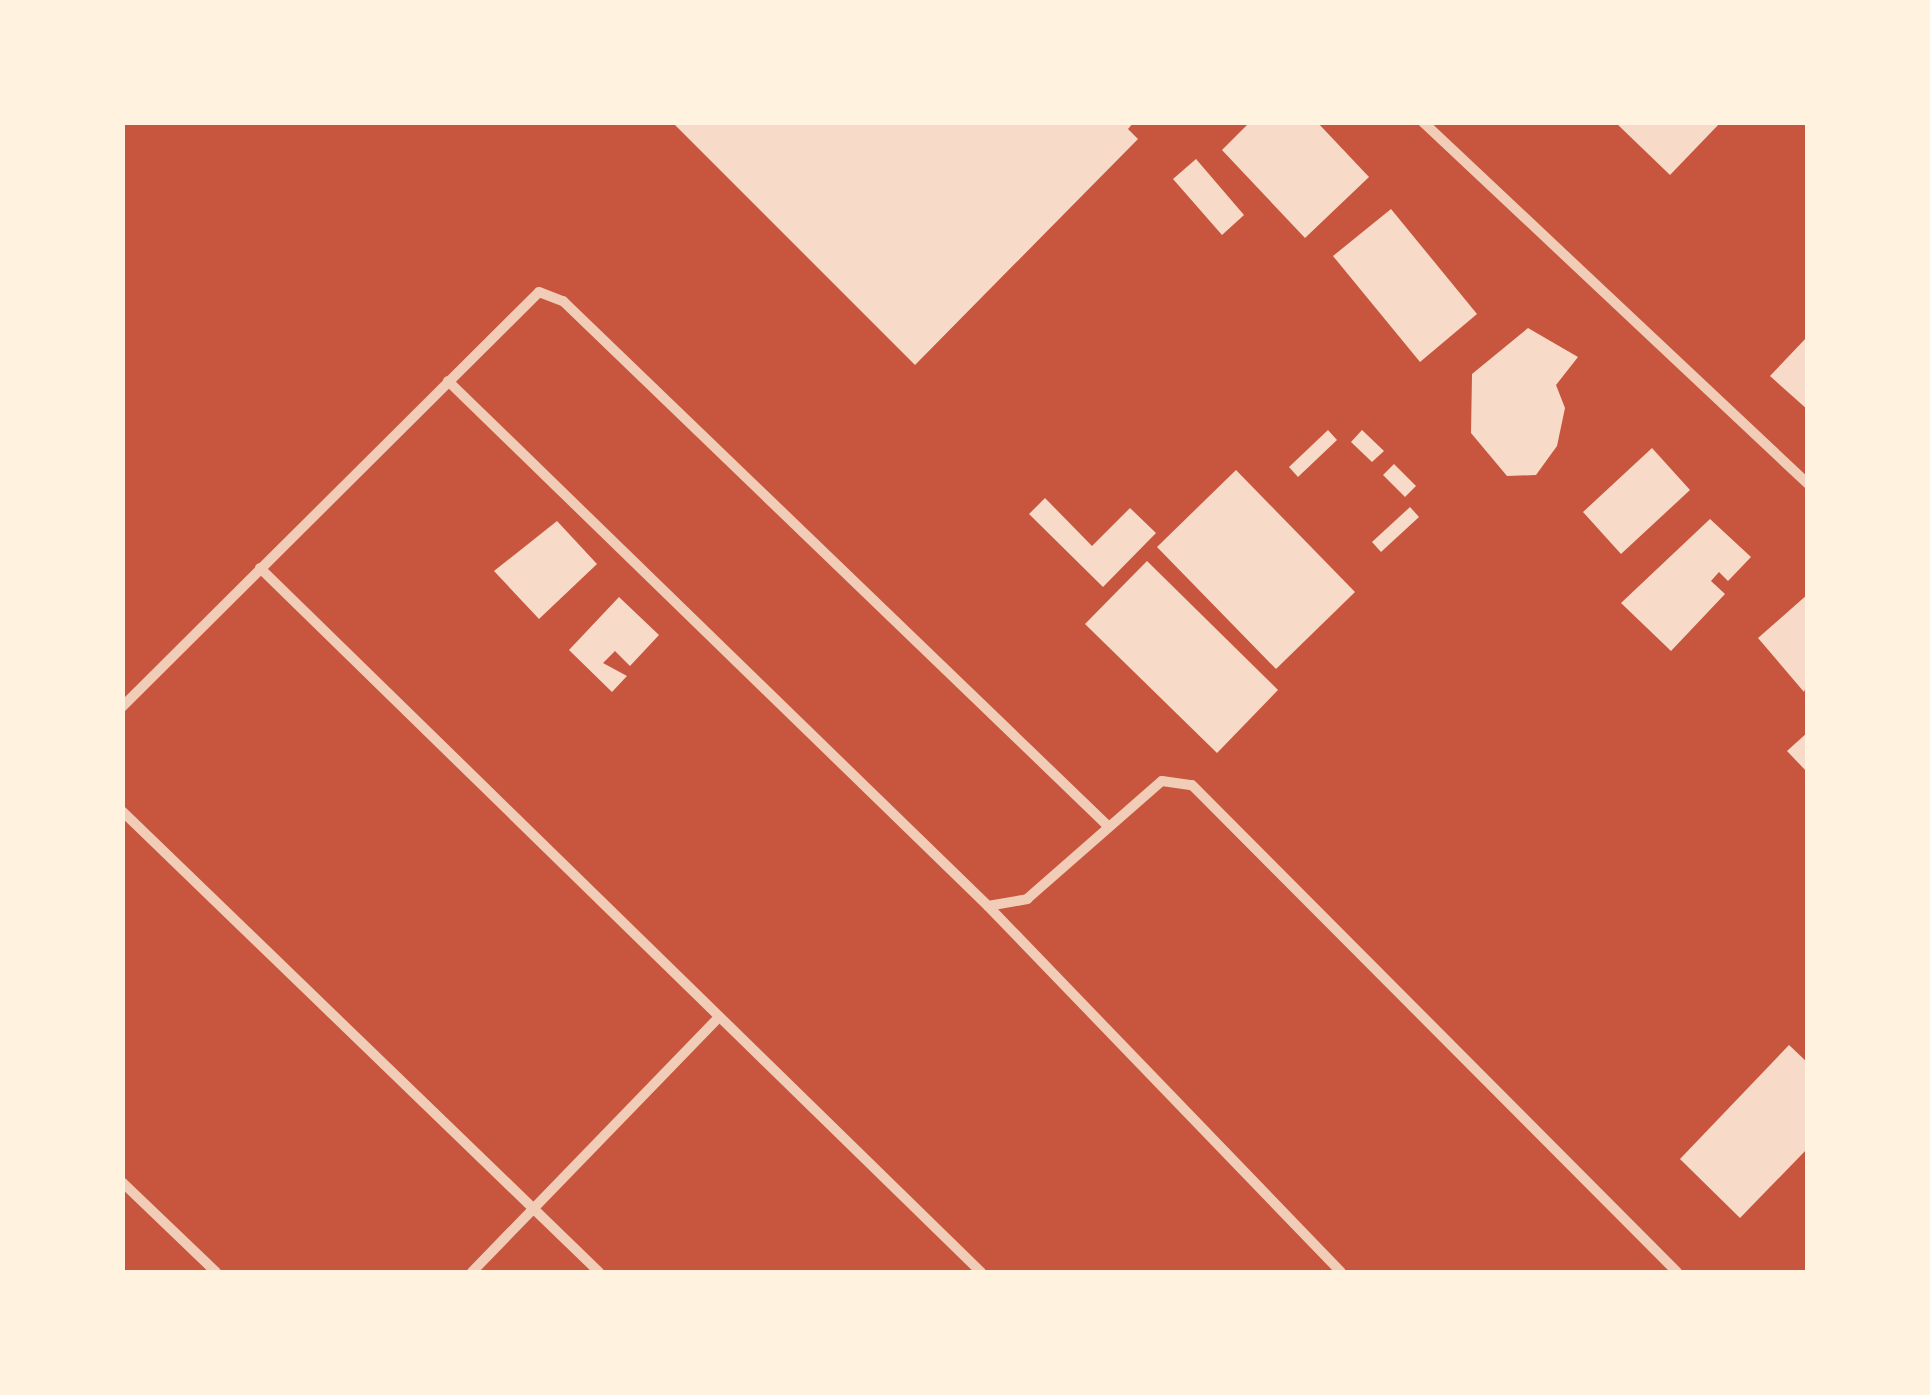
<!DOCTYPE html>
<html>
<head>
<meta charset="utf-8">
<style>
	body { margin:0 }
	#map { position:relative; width:1930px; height:1395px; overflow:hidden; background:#c8553d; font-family:Manrope,sans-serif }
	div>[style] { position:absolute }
	.building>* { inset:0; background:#f7dbc8 }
	.minor>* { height:10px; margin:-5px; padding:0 5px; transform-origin:5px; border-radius:5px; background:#f1ccb7 }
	span { translate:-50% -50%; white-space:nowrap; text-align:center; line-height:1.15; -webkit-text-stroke:10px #fff3e0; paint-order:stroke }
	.frame { position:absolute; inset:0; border:125px solid #fff3e0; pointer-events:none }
</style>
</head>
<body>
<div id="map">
	<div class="building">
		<i style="clip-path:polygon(672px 122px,1134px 122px,1128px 129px,1138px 139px,915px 365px)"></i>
		<i style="clip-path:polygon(1250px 122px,1317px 122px,1369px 177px,1305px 238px,1222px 150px)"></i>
		<i style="clip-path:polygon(1615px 122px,1721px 122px,1670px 175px)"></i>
		<i style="clip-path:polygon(1196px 159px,1244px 215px,1222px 235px,1173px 179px)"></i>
		<i style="clip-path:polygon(1391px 209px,1477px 314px,1420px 362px,1333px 256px)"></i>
		<i style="clip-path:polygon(1528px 328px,1578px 357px,1556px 385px,1565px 408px,1557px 446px,1536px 475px,1507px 476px,1471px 433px,1472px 374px)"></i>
		<i style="clip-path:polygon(1808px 336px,1808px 410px,1770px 376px)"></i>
		<i style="clip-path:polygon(1328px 430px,1337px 440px,1298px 477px,1289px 467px)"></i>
		<i style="clip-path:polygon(1362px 430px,1384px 451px,1372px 462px,1351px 442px)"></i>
		<i style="clip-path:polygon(1652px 448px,1690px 490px,1621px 554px,1583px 512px)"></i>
		<i style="clip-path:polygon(1394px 464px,1416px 486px,1405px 497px,1383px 475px)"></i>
		<i style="clip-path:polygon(1236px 470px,1355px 592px,1276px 669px,1157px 547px)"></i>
		<i style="clip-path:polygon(1045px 498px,1092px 546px,1130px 508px,1156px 533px,1103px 587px,1029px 514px)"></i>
		<i style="clip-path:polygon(1410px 507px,1419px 517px,1381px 552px,1372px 542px)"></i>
		<i style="clip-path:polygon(1710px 519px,1751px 557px,1728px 581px,1719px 572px,1711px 581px,1725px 594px,1671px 651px,1621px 603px)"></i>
		<i style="clip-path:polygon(557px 521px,597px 564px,539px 619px,494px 571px)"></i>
		<i style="clip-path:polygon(1147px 561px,1278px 690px,1217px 753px,1085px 624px)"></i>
		<i style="clip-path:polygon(1808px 594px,1808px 680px,1804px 692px,1758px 638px)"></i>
		<i style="clip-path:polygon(619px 597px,659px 635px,630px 666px,615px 651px,603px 663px,627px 676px,612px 692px,569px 650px)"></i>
		<i style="clip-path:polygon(1808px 732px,1808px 773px,1787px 751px)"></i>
		<i style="clip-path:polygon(1789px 1045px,1808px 1063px,1808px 1148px,1740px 1218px,1680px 1159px)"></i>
	</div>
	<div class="minor">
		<i style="left:1423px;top:122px;width:528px;rotate:43.24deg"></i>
		<i style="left:448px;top:381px;width:753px;rotate:44.19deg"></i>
		<i style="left:988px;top:906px;width:40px;rotate:-10deg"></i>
		<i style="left:1027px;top:899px;width:179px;rotate:-41.2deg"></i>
		<i style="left:1162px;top:781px;width:30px;rotate:8deg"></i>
		<i style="left:1192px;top:785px;width:687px;rotate:45.12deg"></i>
		<i style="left:260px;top:568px;width:1008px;rotate:44.32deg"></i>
		<i style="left:122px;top:707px;width:588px;rotate:-44.86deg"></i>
		<i style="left:539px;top:292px;width:26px;rotate:21deg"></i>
		<i style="left:563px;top:301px;width:755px;rotate:43.93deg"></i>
		<i style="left:122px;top:811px;width:663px;rotate:44.02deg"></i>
		<i style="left:988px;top:906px;width:508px;rotate:46.04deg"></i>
		<i style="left:122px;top:1182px;width:130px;rotate:43.8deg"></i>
		<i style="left:472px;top:1272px;width:355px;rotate:-45.9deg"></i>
	</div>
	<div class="frame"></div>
</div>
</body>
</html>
